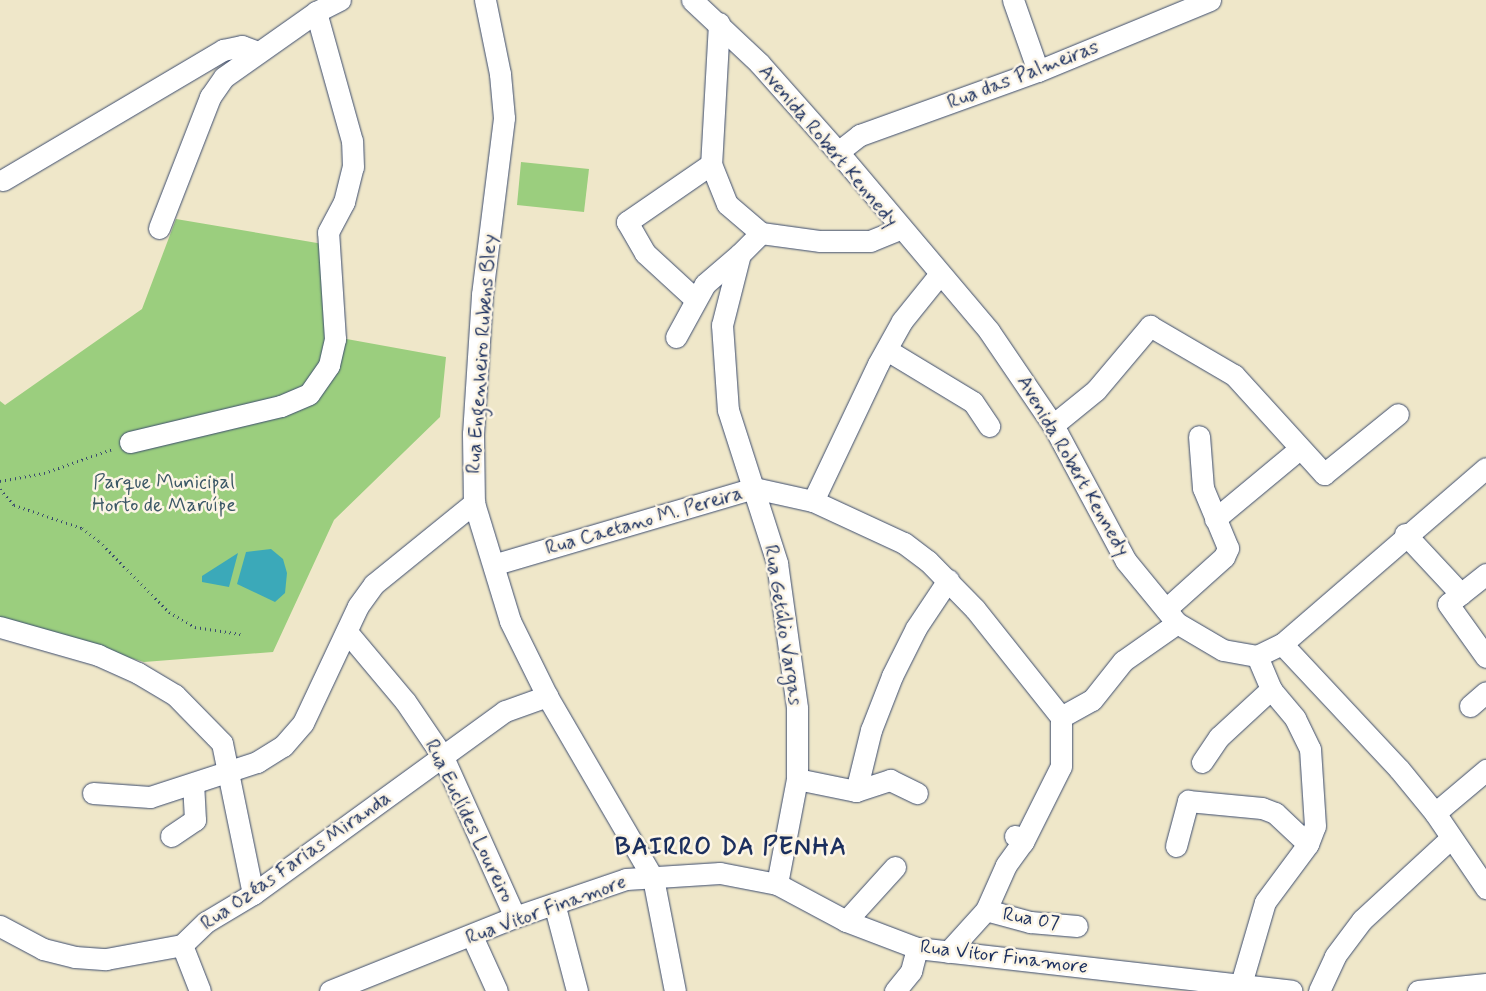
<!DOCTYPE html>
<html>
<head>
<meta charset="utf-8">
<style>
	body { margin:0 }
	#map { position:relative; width:1486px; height:991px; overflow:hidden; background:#efe7c9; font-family:Mynerve,sans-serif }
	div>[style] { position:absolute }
	.green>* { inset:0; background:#9bce7e }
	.water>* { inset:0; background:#3ba9b9 }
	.path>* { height:3px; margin-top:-1.5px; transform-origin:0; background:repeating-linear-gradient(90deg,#3b4b6e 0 1px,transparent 0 5px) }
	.roads { filter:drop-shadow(0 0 1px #3b4b6e) drop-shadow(0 0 1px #3b4b6e) }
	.minor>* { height:21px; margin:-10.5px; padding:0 10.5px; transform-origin:10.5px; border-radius:10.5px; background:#fff }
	span { translate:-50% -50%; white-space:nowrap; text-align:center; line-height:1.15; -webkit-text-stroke:5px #fcf5e5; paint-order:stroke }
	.street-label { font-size:20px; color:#1b2f5e }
	.park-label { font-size:20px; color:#3b5766 }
	.district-label { font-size:25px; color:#1b2f5e; font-weight:700; letter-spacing:1px }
</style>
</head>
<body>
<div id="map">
	<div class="green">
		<i style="clip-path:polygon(521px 162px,589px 169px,584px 212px,517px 205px)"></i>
		<i style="clip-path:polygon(176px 219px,323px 244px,330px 336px,446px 357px,440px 417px,334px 520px,273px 652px,144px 662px,0 620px,0 401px,5px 405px,142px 309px)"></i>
	</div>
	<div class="water">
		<i style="clip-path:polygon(271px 549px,283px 559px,287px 573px,285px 593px,275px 602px,237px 584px,246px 552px)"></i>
		<i style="clip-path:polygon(238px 553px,229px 587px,202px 582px,202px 576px)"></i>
	</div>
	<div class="path">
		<i style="left:0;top:481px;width:45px;rotate:-10.3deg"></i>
		<i style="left:44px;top:473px;width:72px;rotate:-19.4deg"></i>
		<i style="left:0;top:489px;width:21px;rotate:49deg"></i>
		<i style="left:14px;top:505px;width:72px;rotate:18.7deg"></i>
		<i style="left:82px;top:528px;width:21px;rotate:37deg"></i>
		<i style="left:99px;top:541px;width:100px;rotate:45.4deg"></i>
		<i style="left:169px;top:612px;width:30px;rotate:30deg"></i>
		<i style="left:195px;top:627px;width:46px;rotate:8.8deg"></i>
	</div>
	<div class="roads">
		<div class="minor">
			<i style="left:485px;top:0;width:76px;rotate:78.5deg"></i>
			<i style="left:500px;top:74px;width:44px;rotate:84.8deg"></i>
			<i style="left:504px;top:118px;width:178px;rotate:97.1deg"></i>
			<i style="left:482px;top:295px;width:139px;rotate:93.7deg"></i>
			<i style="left:473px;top:434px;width:69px;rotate:89.2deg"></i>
			<i style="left:474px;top:503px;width:123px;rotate:73deg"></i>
			<i style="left:510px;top:621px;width:84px;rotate:63.7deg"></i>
			<i style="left:547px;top:696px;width:211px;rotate:59.8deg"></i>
			<i style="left:653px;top:878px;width:115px;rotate:79deg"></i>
			<i style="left:692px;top:0;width:92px;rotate:43.2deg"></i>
			<i style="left:759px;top:63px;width:119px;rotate:48.4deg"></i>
			<i style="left:838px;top:152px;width:234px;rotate:49.8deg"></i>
			<i style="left:989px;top:331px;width:114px;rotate:55.8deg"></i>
			<i style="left:1053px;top:425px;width:154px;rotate:61.8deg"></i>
			<i style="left:1126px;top:561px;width:80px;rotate:50.6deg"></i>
			<i style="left:1177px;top:623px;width:53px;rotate:30.4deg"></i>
			<i style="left:1223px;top:650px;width:35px;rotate:10deg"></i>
			<i style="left:1257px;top:656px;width:28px;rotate:-26deg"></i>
			<i style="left:1282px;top:644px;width:269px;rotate:-40.8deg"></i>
			<i style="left:1013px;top:0;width:75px;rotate:70.6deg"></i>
			<i style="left:719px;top:23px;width:141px;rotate:93.2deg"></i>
			<i style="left:711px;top:164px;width:43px;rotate:68.2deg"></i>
			<i style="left:727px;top:204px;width:45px;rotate:40.5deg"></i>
			<i style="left:761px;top:233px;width:60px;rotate:7.7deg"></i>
			<i style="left:820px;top:241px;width:50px"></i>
			<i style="left:870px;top:241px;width:31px;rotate:-22deg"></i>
			<i style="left:838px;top:152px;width:28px;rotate:-38deg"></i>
			<i style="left:860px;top:135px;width:189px;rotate:-19.8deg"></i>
			<i style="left:1038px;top:71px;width:186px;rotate:-22.4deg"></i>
			<i style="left:3px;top:180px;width:256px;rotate:-30.6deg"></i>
			<i style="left:223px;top:50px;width:19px;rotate:-12deg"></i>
			<i style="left:242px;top:46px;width:17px;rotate:21deg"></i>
			<i style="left:159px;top:228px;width:141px;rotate:-68.7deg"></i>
			<i style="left:210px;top:97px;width:24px;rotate:-55deg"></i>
			<i style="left:224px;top:77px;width:113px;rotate:-35.2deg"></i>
			<i style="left:761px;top:233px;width:30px;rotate:135deg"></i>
			<i style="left:740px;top:254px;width:73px;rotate:104.2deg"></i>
			<i style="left:722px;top:325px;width:85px;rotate:86deg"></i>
			<i style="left:728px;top:410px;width:161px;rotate:72.2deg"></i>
			<i style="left:777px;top:563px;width:146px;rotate:82.1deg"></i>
			<i style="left:797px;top:708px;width:71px;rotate:90deg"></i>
			<i style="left:797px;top:779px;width:107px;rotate:100.8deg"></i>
			<i style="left:695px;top:299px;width:68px;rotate:-137.4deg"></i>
			<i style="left:645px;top:253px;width:36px;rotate:-120deg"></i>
			<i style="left:627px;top:222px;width:102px;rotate:-34.6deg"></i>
			<i style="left:676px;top:337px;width:60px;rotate:-61.3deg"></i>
			<i style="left:705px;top:284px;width:46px;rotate:-40.6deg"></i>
			<i style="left:887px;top:350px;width:100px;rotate:31.2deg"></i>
			<i style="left:973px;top:402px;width:29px;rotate:56deg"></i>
			<i style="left:1053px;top:425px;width:55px;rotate:-39.1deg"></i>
			<i style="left:1096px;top:390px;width:84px;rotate:-49.8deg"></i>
			<i style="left:1150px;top:326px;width:97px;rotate:30.3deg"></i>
			<i style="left:1234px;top:375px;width:134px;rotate:47.7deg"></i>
			<i style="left:1324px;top:474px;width:95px;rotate:-39deg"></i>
			<i style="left:130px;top:442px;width:155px;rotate:-13.4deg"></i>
			<i style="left:281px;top:406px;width:30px;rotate:-23deg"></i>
			<i style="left:309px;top:394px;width:35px;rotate:-55deg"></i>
			<i style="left:329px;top:365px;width:27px;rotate:-77deg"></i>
			<i style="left:335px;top:339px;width:107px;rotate:-93.7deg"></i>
			<i style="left:328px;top:232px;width:34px;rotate:-62deg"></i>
			<i style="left:344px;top:202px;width:36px;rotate:-76deg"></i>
			<i style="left:353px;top:167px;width:26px;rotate:-92deg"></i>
			<i style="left:352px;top:141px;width:134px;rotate:-105.6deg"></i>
			<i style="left:316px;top:12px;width:27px;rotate:-27deg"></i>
			<i style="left:813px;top:501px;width:152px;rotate:-64.6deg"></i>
			<i style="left:878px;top:364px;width:49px;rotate:-60.8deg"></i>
			<i style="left:902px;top:321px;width:59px;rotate:-51.2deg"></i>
			<i style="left:1215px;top:519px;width:108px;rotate:-39.7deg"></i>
			<i style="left:1405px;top:534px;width:82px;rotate:47deg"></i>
			<i style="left:496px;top:564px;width:269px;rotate:-16.4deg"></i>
			<i style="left:754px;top:488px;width:60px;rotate:12.4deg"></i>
			<i style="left:813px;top:501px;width:100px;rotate:24.8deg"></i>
			<i style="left:904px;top:543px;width:30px;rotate:37deg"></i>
			<i style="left:928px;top:561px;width:67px;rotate:45.6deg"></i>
			<i style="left:975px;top:609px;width:138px;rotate:51.5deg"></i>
			<i style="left:1061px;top:717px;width:35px;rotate:-29deg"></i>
			<i style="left:1092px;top:700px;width:50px;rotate:-51.5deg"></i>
			<i style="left:1123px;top:661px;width:66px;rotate:-35.1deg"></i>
			<i style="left:1486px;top:574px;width:48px;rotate:141.7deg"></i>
			<i style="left:1448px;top:604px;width:65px;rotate:54.4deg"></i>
			<i style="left:1166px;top:609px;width:78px;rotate:-41.9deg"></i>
			<i style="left:1224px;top:557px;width:10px;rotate:-66deg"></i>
			<i style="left:1228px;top:548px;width:65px;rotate:-112.6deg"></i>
			<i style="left:1203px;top:488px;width:52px;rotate:-94.4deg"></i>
			<i style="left:0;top:627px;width:102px;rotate:15.9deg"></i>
			<i style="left:98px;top:655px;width:44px;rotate:24.2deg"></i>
			<i style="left:138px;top:673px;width:43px;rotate:30.7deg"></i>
			<i style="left:175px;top:695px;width:67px;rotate:45.6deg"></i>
			<i style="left:222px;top:743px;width:154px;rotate:78.4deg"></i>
			<i style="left:347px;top:632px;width:90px;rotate:50deg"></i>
			<i style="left:405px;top:701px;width:68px;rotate:55.8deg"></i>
			<i style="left:443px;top:757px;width:175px;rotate:65.8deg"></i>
			<i style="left:1282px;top:644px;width:171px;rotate:46.9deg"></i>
			<i style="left:1399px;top:769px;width:57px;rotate:50.7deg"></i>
			<i style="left:1435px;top:813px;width:91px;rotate:55.8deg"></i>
			<i style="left:1470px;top:706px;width:21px;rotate:-41deg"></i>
			<i style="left:1202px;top:762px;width:30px;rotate:-56deg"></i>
			<i style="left:1219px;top:737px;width:71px;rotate:-42.7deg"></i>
			<i style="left:797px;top:779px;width:60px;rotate:11.5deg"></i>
			<i style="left:856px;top:791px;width:36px;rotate:-18deg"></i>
			<i style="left:890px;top:780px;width:30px;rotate:26deg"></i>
			<i style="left:856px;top:791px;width:63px;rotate:-76.2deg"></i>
			<i style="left:871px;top:730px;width:58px;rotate:-68.7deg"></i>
			<i style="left:892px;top:676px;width:54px;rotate:-63.4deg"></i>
			<i style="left:916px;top:628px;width:58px;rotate:-56.3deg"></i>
			<i style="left:93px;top:793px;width:57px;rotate:4deg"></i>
			<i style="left:150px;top:797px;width:113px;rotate:-18.1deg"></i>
			<i style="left:257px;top:762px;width:31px;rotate:-32deg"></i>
			<i style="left:283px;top:746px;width:30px;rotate:-49deg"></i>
			<i style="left:303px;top:723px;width:129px;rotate:-64.8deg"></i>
			<i style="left:358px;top:606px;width:27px;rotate:-54deg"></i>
			<i style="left:374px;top:584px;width:129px;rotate:-39deg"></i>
			<i style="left:1435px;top:813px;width:67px;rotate:-40.1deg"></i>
			<i style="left:171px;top:836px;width:29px;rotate:-34deg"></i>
			<i style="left:195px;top:820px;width:34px;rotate:-93deg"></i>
			<i style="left:1023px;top:842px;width:85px;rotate:-63.4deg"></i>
			<i style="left:1061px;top:766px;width:49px;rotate:-90deg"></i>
			<i style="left:1176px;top:846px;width:47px;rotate:-75.1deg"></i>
			<i style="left:1188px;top:801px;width:74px;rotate:5.4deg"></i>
			<i style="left:1262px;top:808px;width:14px;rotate:21deg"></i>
			<i style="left:1275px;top:813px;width:45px;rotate:43.2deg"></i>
			<i style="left:555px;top:907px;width:87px;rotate:75.3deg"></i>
			<i style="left:986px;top:910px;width:46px;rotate:15.3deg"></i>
			<i style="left:1030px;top:922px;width:47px;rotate:4.9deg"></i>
			<i style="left:846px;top:921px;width:73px;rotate:-47.8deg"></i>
			<i style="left:0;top:926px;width:49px;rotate:28.1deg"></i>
			<i style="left:43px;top:949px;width:33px;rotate:14deg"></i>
			<i style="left:75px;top:957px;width:31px;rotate:4deg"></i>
			<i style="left:106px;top:959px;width:77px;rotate:-10.4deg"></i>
			<i style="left:182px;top:945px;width:33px;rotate:-44deg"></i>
			<i style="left:206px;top:922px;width:55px;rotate:-30.8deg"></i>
			<i style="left:253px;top:894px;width:311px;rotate:-36deg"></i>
			<i style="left:505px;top:711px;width:45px;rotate:-19.7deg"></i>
			<i style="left:472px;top:936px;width:60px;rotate:65.6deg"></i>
			<i style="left:182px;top:945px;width:49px;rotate:68.6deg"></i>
			<i style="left:948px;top:952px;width:57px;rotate:-47.9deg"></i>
			<i style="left:986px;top:910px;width:49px;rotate:-66deg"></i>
			<i style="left:1006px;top:865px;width:29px;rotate:-54deg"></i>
			<i style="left:1023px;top:842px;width:10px;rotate:-143deg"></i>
			<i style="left:1241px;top:984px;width:85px;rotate:-73.7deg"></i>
			<i style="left:1265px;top:902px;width:72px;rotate:-53.4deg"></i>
			<i style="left:1308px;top:844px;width:19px;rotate:-69deg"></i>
			<i style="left:1315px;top:826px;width:77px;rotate:-93.7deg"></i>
			<i style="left:1310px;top:749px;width:34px;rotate:-116deg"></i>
			<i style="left:1295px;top:718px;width:38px;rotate:-130deg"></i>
			<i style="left:1271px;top:689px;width:36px;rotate:-113deg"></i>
			<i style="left:330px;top:991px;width:199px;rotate:-21.8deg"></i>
			<i style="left:515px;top:917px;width:117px;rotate:-18.9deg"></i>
			<i style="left:626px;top:879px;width:94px;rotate:-3.7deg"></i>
			<i style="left:720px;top:873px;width:58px;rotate:10.9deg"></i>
			<i style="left:777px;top:884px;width:78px;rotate:28.2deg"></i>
			<i style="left:846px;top:921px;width:76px;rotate:20.8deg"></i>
			<i style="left:917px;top:948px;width:377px;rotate:6.5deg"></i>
			<i style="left:895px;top:991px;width:26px;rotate:-51deg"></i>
			<i style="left:911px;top:971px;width:24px;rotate:-75deg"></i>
			<i style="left:1319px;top:991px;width:38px;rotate:-65deg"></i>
			<i style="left:1335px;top:956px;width:45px;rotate:-53.1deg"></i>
			<i style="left:1362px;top:920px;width:121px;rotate:-42.7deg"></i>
			<i style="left:1418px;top:991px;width:68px;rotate:-5.9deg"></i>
		</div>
	</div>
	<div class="street-label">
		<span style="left:1023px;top:75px;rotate:-21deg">Rua das Palmeiras</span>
		<span style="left:828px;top:146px;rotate:50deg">Avenida Robert Kennedy</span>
		<span style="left:482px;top:354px;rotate:-86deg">Rua Engenheiro Rubens Bley</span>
		<span style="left:1073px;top:466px;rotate:60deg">Avenida Robert Kennedy</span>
		<span style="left:644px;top:521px;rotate:-16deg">Rua Caetano M. Pereira</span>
		<span style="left:783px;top:625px;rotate:81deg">Rua Getúlio Vargas</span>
		<span style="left:469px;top:821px;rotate:64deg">Rua Euclídes Loureiro</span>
		<span style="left:296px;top:861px;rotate:-35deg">Rua Ozéas Farias Miranda</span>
		<span style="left:546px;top:910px;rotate:-20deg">Rua Vitor Finamore</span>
		<span style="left:1031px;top:919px;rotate:10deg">Rua 07</span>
		<span style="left:1004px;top:957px;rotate:7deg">Rua Vitor Finamore</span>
	</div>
	<div class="park-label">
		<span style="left:164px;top:494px">Parque Municipal<br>Horto de Maruípe</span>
	</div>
	<div class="district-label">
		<span style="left:731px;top:848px">BAIRRO DA PENHA</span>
	</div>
</div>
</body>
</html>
